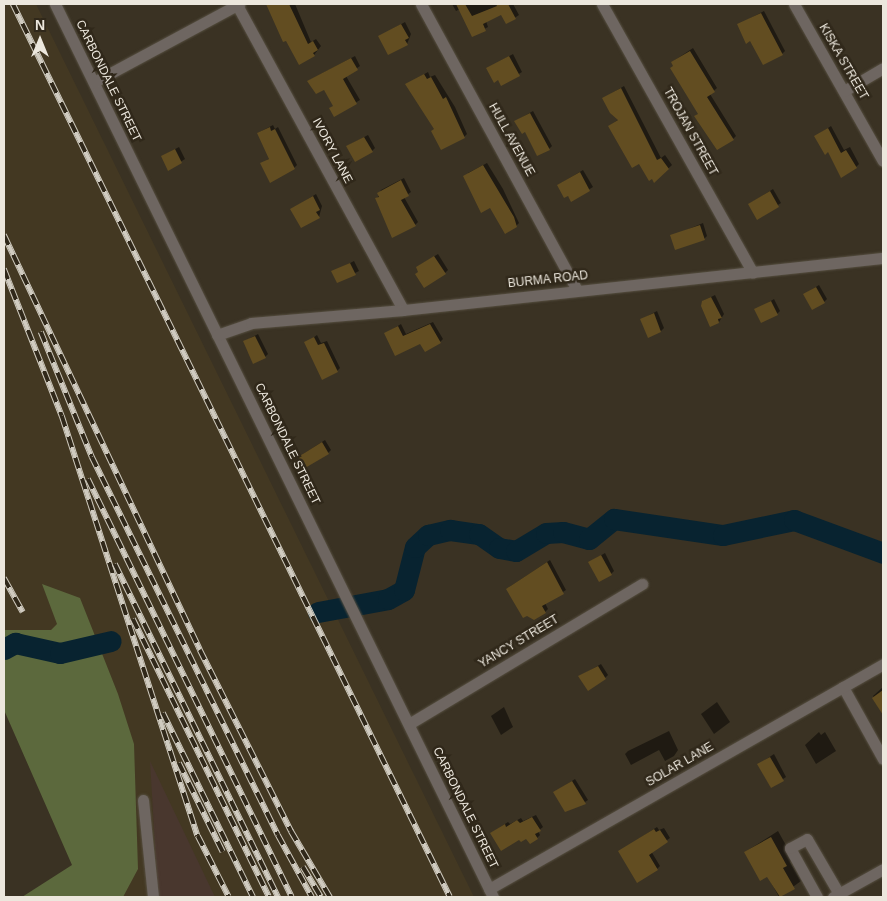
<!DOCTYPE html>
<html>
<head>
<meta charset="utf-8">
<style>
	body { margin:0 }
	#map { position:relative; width:887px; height:901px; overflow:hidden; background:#3a3223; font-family:Arial,sans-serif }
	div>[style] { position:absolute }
	.built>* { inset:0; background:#433822 }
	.industrial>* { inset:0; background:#49372e }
	.forest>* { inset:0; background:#5c693d }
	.shadow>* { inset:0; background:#0007 }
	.river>* { height:21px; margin:-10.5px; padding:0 10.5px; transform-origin:10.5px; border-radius:10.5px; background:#082330 }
	.building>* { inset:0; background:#624d21 }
	.roads { filter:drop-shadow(0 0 1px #564f41) drop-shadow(0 0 1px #564f41) }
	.minor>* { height:11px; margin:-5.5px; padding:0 5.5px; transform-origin:5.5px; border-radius:5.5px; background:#6e6661 }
	.rail>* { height:5.5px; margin-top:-2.75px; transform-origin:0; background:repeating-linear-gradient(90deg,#30281a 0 11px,#d0cbc0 0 22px); box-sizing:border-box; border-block:1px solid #d0cbc0 }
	span { translate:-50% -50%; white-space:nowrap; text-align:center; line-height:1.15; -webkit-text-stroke:5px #30281a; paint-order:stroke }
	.street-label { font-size:12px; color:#ece7dd }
	.frame { position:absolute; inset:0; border:5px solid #ece7dd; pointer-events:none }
	.north { position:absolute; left:15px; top:15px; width:50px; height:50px; -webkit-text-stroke:4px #30281a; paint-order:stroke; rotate:0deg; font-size:14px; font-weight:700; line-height:20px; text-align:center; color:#ece7dd }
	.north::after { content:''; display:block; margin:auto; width:18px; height:22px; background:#ece7dd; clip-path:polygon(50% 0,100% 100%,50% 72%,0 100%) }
</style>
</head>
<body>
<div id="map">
	<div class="built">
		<i style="clip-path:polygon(4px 4px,36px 4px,474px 897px,67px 897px,121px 868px,4px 651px)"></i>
	</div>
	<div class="industrial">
		<i style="clip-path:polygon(150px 761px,215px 897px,158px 897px)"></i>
	</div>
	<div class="forest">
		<i style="clip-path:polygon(42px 584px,80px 598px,118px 694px,134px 744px,138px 869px,123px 897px,22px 897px,72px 865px,4px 710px,4px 630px,51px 630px,57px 624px)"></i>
	</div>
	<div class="shadow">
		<i style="clip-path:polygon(295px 4px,311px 42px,316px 39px,321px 46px,314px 55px,268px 5px)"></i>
		<i style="clip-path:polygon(452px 4px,513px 4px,519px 15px,507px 23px,502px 13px,486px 21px,488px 27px,473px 35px,460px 9px,456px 11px)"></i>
		<i style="clip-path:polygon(764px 11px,785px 51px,782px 54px,751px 40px,738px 25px)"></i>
		<i style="clip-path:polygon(405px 22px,411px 34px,407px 44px,380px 36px)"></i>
		<i style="clip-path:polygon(693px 48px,717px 88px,710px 94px,736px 136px,733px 139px,699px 113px,672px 62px)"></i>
		<i style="clip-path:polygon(513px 54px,522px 72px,502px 84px,488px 68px)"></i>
		<i style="clip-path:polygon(355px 56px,360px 66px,346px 76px,360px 100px,335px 115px,334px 105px,324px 89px,308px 81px)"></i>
		<i style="clip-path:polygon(428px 72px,430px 77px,435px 75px,455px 107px,467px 134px,464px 137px,407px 84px)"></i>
		<i style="clip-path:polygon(624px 86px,661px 158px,665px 155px,672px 165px,655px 181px,609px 126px,619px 119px,604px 98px)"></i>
		<i style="clip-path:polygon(533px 111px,552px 146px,549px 149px,519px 119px)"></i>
		<i style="clip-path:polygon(273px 125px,275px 129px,278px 127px,297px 165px,294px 168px,261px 164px,270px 158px,258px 133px)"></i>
		<i style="clip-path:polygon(831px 126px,844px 150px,850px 147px,859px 164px,856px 167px,829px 151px,816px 136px)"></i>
		<i style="clip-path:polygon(368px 135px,375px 148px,372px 151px,351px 144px)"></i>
		<i style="clip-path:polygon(179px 147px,185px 159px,169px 169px,166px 154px)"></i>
		<i style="clip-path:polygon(487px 163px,503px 189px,519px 223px,516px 226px,491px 206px,468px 173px)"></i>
		<i style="clip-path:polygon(583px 170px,593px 187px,572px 200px,558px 185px)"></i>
		<i style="clip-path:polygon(404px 178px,411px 192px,404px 197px,418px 222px,415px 225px,377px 199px,381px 190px)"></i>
		<i style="clip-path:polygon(773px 189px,781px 203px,757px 218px,749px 204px)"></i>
		<i style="clip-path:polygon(316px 194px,322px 206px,319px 217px,292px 209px)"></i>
		<i style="clip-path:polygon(703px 223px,707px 236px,704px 239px,672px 236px)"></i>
		<i style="clip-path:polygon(438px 254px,448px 270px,445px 273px,420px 271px,420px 265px)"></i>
		<i style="clip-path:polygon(354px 261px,359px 271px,337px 282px,333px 272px)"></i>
		<i style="clip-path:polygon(819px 285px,827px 299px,824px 302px,805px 294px)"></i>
		<i style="clip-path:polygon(715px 295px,724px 314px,719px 322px,703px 301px)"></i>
		<i style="clip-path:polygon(774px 299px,780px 311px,777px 314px,756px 310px)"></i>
		<i style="clip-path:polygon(657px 311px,664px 328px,661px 331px,642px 319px)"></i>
		<i style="clip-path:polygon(433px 322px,443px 339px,440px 342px,421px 342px,386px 333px,401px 324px,406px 334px)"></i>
		<i style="clip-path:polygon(258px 334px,268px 354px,265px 357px,245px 341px)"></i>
		<i style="clip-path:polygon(317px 335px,321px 343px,327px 341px,340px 368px,337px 371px,306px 343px)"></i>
		<i style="clip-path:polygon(325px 440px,331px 450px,328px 453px,303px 454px)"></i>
		<i style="clip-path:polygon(605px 553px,614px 571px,611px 574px,593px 560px)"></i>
		<i style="clip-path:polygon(550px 560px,566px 590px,545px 603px,548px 609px,545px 612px,511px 586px)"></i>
		<i style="clip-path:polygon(601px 664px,608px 675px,605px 678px,580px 676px)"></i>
		<i style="clip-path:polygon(883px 687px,883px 712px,873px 696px)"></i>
		<i style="clip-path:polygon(717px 702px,730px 722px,714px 734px,701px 714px)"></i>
		<i style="clip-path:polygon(504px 707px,513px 727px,501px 735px,491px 716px)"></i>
		<i style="clip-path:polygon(669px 731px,678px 750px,674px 756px,665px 761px,659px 750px,631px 765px,625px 754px,628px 751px)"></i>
		<i style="clip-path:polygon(819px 732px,821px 735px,825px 732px,836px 751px,816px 764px,805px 745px)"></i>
		<i style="clip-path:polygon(774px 754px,786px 777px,771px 787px,759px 764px)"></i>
		<i style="clip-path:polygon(575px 779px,588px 800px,585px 802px,555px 792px)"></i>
		<i style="clip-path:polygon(536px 815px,543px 827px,538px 831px,540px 835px,537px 838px,491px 833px,508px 822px,510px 824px,521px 818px,523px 821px)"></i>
		<i style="clip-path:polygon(657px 827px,659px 830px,664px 828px,670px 838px,651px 851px,660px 866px,657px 869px,623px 849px)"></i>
		<i style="clip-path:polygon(778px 831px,793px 858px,790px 862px,801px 881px,779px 897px,767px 875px,745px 852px)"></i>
	</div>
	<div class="river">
		<i style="left:318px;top:612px;width:71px;rotate:-10.5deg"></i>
		<i style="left:388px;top:599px;width:18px;rotate:-29deg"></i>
		<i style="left:404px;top:590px;width:44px;rotate:-75.7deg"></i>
		<i style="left:415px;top:547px;width:18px;rotate:-43deg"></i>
		<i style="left:428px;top:535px;width:23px;rotate:-13deg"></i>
		<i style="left:450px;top:530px;width:29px;rotate:8deg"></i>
		<i style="left:479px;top:534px;width:24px;rotate:35deg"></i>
		<i style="left:499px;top:548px;width:17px;rotate:10deg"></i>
		<i style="left:516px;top:551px;width:35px;rotate:-31deg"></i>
		<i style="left:546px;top:533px;width:17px;rotate:-3deg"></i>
		<i style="left:563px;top:532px;width:27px;rotate:15deg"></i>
		<i style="left:589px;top:539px;width:32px;rotate:-39deg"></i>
		<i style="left:614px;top:519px;width:110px;rotate:8.4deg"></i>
		<i style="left:723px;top:535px;width:73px;rotate:-11.9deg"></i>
		<i style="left:794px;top:520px;width:95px;rotate:20.3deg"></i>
		<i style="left:4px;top:649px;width:13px;rotate:-29deg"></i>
		<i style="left:15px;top:643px;width:46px;rotate:12.5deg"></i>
		<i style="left:60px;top:653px;width:52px;rotate:-13.2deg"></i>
	</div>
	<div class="building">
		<i style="clip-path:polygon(266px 4px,289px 4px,308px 44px,313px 41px,318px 50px,313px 53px,315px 56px,299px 65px,286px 41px,283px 42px)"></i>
		<i style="clip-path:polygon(456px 4px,465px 4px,472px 16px,497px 6px,496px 4px,508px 4px,516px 19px,506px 24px,501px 15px,483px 24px,486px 31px,472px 37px)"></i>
		<i style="clip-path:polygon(761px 13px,783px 55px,763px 65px,750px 41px,746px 44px,737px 24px)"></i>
		<i style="clip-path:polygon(401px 24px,409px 38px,405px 40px,408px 45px,388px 55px,378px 36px)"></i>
		<i style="clip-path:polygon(690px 51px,715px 92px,707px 97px,734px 140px,717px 150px,694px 116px,698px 114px,670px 68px,673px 66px,671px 62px)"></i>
		<i style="clip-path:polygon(509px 56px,520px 76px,501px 86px,498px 80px,494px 83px,486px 68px)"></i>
		<i style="clip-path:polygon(351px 58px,358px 70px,343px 79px,357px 104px,334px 117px,329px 108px,333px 106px,324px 90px,316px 94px,307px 81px)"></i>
		<i style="clip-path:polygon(424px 74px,427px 79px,431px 77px,443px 99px,446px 97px,465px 138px,441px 150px,431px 131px,434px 129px,405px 84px)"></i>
		<i style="clip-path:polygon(621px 88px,657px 160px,661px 158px,669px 169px,654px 183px,652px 179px,649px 181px,639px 164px,632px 168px,608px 126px,618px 120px,610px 113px,602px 98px)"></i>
		<i style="clip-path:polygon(530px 113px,550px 150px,537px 156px,525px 132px,522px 134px,514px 121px)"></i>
		<i style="clip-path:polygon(270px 127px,271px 131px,275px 129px,295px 169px,270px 183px,260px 163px,269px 159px,257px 133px)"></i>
		<i style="clip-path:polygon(828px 128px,841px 153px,846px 150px,857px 168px,841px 178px,828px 152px,825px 155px,814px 136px)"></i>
		<i style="clip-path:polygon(364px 137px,373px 152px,355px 162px,346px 146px)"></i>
		<i style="clip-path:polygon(175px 149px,182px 163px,168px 171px,161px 156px)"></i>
		<i style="clip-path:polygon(483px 165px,514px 217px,517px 227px,505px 234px,490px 208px,481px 213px,463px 176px)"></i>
		<i style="clip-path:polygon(580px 172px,590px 191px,571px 202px,568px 196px,564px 198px,557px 185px)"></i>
		<i style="clip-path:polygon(401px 180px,409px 196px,401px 200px,416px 226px,392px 238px,375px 198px,379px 197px,377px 193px)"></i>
		<i style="clip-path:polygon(770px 191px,779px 207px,757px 220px,748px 204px)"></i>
		<i style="clip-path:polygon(313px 196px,320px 210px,316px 212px,320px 218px,301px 228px,290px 209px)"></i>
		<i style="clip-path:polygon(700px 225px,705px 240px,675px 250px,670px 235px)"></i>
		<i style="clip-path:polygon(434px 256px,446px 274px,424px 288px,415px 274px,418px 272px,416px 267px)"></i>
		<i style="clip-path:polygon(350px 263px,356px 275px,337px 283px,331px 271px)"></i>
		<i style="clip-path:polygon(816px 287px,825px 303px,812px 310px,803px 294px)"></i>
		<i style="clip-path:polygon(711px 297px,722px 318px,718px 319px,719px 323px,710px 327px,701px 306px,702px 301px)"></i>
		<i style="clip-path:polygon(771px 301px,778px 315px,761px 323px,754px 309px)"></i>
		<i style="clip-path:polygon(654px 313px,661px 332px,648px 338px,640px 319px)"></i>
		<i style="clip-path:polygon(430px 324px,441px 343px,425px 352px,420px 344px,395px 356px,384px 333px,398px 326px,403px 336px)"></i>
		<i style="clip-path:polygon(255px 336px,266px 358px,253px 364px,243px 341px)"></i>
		<i style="clip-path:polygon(314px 337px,318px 345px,324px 343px,338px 372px,322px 380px,304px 342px)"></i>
		<i style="clip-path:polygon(322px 442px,329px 454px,305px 468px,298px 457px)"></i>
		<i style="clip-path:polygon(601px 555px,612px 575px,599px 582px,588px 562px)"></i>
		<i style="clip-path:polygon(547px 562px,564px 594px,542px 606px,546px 613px,534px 620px,527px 616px,523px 618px,506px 589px)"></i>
		<i style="clip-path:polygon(598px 666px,606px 679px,588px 691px,578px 676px)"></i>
		<i style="clip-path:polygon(883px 690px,883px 715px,872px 698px)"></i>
		<i style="clip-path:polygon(770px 757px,784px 781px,771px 788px,757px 764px)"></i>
		<i style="clip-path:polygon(572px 781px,586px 804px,565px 812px,553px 792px)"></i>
		<i style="clip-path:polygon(532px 817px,541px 831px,535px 834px,538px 839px,530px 844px,526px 839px,521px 842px,519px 840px,501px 851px,490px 833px,505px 824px,506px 827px,517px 820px,520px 823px)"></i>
		<i style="clip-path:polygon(654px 829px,656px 832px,660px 830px,668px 842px,649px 855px,658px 870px,637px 883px,618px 851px)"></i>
		<i style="clip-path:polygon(771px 837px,787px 866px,783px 868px,795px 889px,780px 897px,767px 877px,760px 881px,744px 852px)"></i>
	</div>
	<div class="roads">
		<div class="minor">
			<i style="left:55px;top:4px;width:995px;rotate:63.87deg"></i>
			<i style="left:421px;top:4px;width:326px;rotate:61.4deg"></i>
			<i style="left:602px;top:4px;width:308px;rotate:60.7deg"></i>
			<i style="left:794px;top:4px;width:180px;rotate:60.5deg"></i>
			<i style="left:237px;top:5px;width:347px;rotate:61.4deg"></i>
			<i style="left:94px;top:82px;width:165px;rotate:-28.3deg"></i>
			<i style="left:844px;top:91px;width:45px;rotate:-30.5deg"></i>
			<i style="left:217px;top:335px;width:36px;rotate:-19deg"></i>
			<i style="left:251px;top:323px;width:153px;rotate:-4.9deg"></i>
			<i style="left:403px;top:310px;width:483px;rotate:-6.2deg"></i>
			<i style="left:843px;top:687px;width:82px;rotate:60.9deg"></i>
			<i style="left:409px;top:724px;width:272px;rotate:-31deg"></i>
			<i style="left:143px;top:800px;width:98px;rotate:84.1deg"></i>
			<i style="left:489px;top:889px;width:454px;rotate:-29.7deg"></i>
			<i style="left:817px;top:897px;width:56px;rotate:-118.9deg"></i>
			<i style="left:790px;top:848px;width:19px;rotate:-28deg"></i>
			<i style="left:807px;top:839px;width:64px;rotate:59.8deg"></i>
			<i style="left:833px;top:897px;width:57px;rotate:-29.2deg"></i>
		</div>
	</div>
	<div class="rail">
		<i style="left:13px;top:4px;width:994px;rotate:63.92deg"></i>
		<i style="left:4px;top:235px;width:459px;rotate:64.7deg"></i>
		<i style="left:200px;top:650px;width:203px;rotate:63.3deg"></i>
		<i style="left:291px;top:831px;width:77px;rotate:59.4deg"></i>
		<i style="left:4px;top:269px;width:158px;rotate:68.5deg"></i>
		<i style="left:62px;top:416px;width:441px;rotate:72.1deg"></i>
		<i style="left:198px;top:836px;width:68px;rotate:63.1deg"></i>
		<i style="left:41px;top:332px;width:135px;rotate:67.8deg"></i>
		<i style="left:92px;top:457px;width:421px;rotate:63.8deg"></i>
		<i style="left:278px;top:835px;width:71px;rotate:61.3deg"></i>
		<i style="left:88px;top:479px;width:465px;rotate:64deg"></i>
		<i style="left:115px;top:564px;width:371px;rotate:63.9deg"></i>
		<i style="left:4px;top:578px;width:39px;rotate:61deg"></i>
		<i style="left:133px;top:619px;width:309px;rotate:63.9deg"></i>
		<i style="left:163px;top:713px;width:205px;rotate:63.9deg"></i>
		<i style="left:179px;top:763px;width:99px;rotate:63.7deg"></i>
		<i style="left:303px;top:867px;width:35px;rotate:59deg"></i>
	</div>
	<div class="street-label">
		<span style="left:843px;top:62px;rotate:60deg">KISKA STREET</span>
		<span style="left:108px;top:81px;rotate:64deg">CARBONDALE STREET</span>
		<span style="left:690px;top:132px;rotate:61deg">TROJAN STREET</span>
		<span style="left:511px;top:140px;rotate:61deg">HULL AVENUE</span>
		<span style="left:332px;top:151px;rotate:62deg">IVORY LANE</span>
		<span style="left:548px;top:280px;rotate:-6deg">BURMA ROAD</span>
		<span style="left:287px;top:444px;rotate:64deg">CARBONDALE STREET</span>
		<span style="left:519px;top:642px;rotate:-31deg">YANCY STREET</span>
		<span style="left:680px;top:765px;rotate:-30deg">SOLAR LANE</span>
		<span style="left:465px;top:808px;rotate:64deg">CARBONDALE STREET</span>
	</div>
	<div class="frame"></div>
	<div class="north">N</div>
</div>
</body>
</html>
